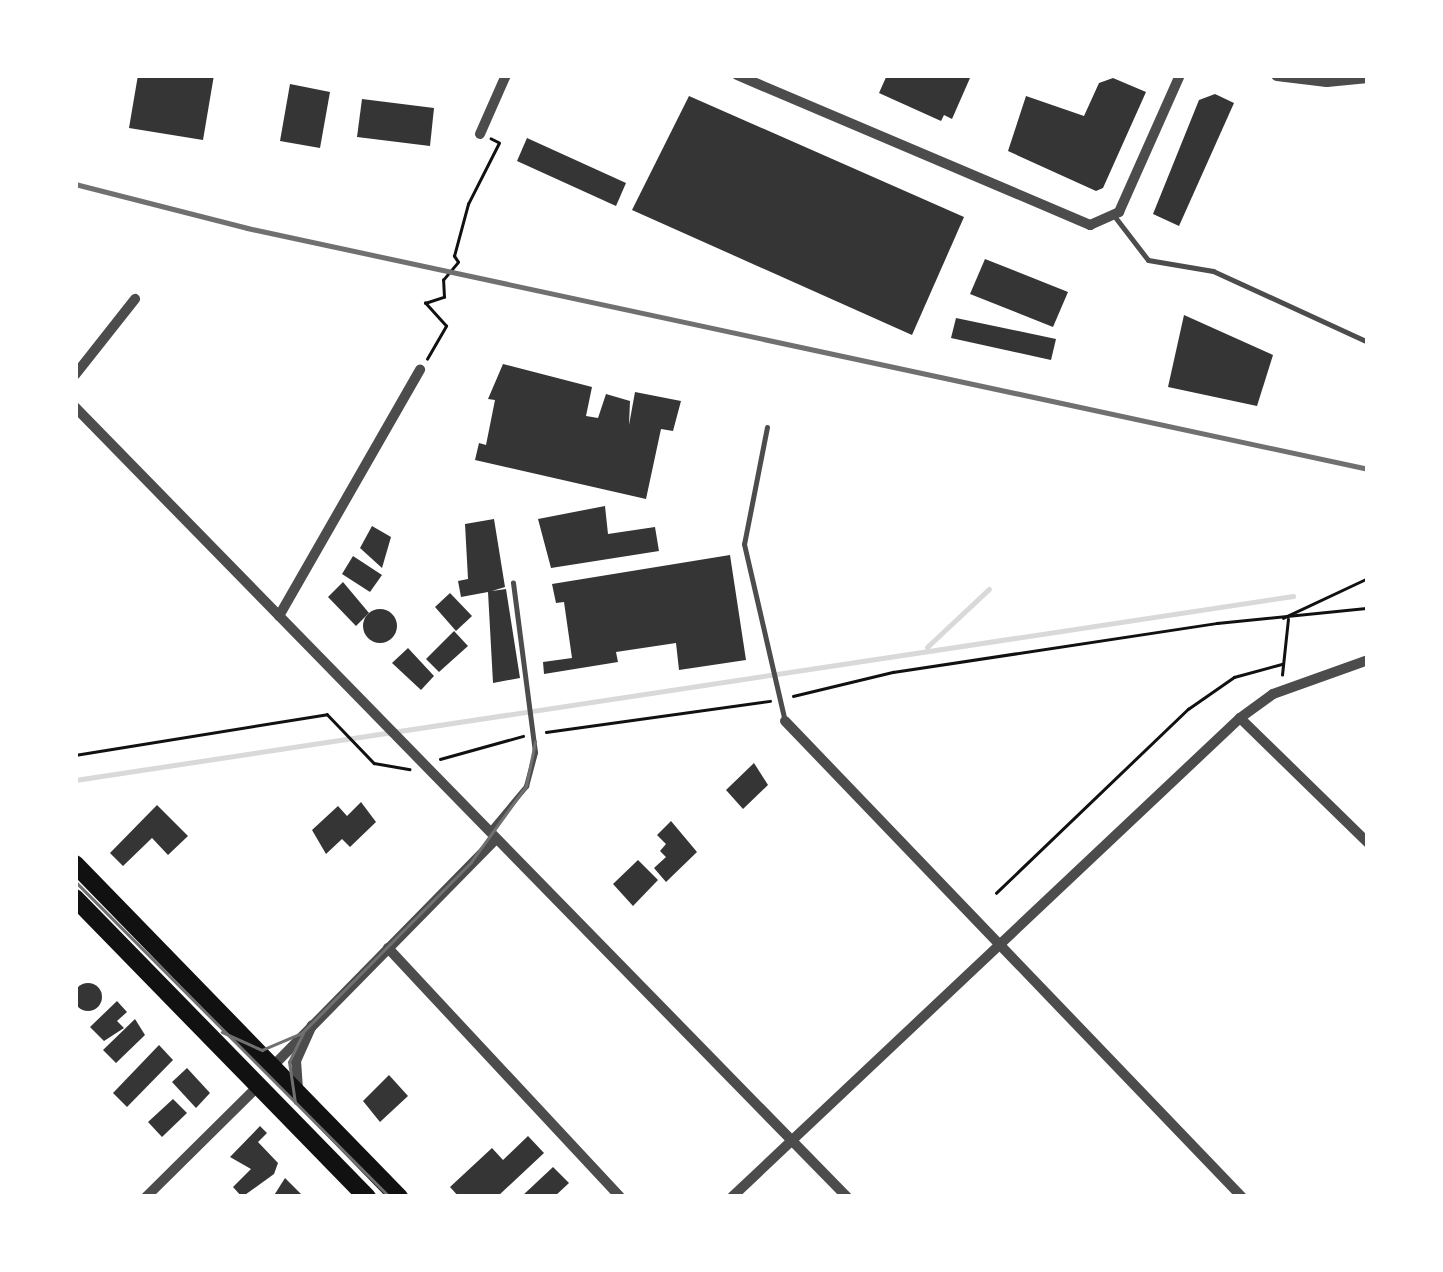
<!DOCTYPE html>
<html>
<head>
<meta charset="utf-8">
<style>
	body { margin:0 }
	#map { position:relative; width:1443px; height:1272px; overflow:hidden; background:#fff; font-family:"Varela Round",sans-serif }
	div>[style] { position:absolute }
	.stream>* { height:5px; margin:-2.5px; padding:0 2.5px; transform-origin:2.5px; border-radius:2.5px; background:#d9d9d9 }
	.building>* { inset:0; background:#353535 }
	.round { border-radius:50% }
	.path>* { height:2.5px; margin:-1.25px; padding:0 1.25px; transform-origin:1.25px; border-radius:1.25px; background:#111 }
	.service>* { height:5px; margin:-2.5px; padding:0 2.5px; transform-origin:2.5px; border-radius:2.5px; background:#4c4c4c }
	.minor>* { height:10px; margin:-5px; padding:0 5px; transform-origin:5px; border-radius:5px; background:#4c4c4c }
	.tertiary>* { height:12px; margin:-6px; padding:0 6px; transform-origin:6px; border-radius:6px; background:#4c4c4c }
	.trunk>* { height:18px; margin:-9px; padding:0 9px; transform-origin:9px; border-radius:9px; background:#111 }
	.tram>* { height:2.5px; margin:-1.25px; padding:0 1.25px; transform-origin:1.25px; border-radius:1.25px; background:#707070 }
	.rail>* { height:5px; margin:-2.5px; padding:0 2.5px; transform-origin:2.5px; border-radius:2.5px; background:#707070 }
	span { translate:-50% -50%; white-space:nowrap; text-align:center; line-height:1.15; -webkit-text-stroke:10px #fff; paint-order:stroke }
	.frame { position:absolute; inset:0; border:78px solid #fff; pointer-events:none }
</style>
</head>
<body>
<div id="map">
	<div class="stream">
		<i style="left:927px;top:647px;width:85px;rotate:-43.1deg"></i>
		<i style="left:75px;top:780px;width:1232px;rotate:-8.59deg"></i>
	</div>
	<div class="building">
		<i style="clip-path:polygon(138px 75px,214px 75px,203px 140px,129px 128px)"></i>
		<i style="clip-path:polygon(887px 75px,969px 75px,970px 78px,952px 119px,944px 115px,941px 121px,879px 93px)"></i>
		<i style="clip-path:polygon(1113px 78px,1146px 92px,1103px 188px,1096px 191px,1008px 151px,1026px 96px,1084px 116px,1099px 83px)"></i>
		<i style="clip-path:polygon(290px 84px,330px 92px,320px 148px,280px 141px)"></i>
		<i style="clip-path:polygon(1215px 94px,1234px 103px,1179px 226px,1153px 214px,1199px 100px)"></i>
		<i style="clip-path:polygon(689px 96px,964px 217px,912px 335px,632px 210px)"></i>
		<i style="clip-path:polygon(362px 99px,434px 108px,430px 146px,357px 137px)"></i>
		<i style="clip-path:polygon(527px 138px,626px 183px,616px 206px,517px 161px)"></i>
		<i style="clip-path:polygon(985px 259px,1068px 292px,1053px 327px,970px 294px)"></i>
		<i style="clip-path:polygon(1184px 315px,1273px 355px,1257px 406px,1168px 387px)"></i>
		<i style="clip-path:polygon(956px 318px,1056px 339px,1051px 360px,951px 338px)"></i>
		<i style="clip-path:polygon(503px 364px,592px 387px,586px 416px,598px 418px,606px 394px,630px 401px,629px 425px,635px 392px,681px 401px,673px 431px,661px 429px,646px 499px,475px 460px,479px 443px,486px 445px,495px 400px,488px 399px)"></i>
		<i style="clip-path:polygon(605px 506px,608px 534px,655px 527px,659px 551px,551px 568px,538px 519px)"></i>
		<i style="clip-path:polygon(494px 519px,505px 587px,492px 591px,506px 589px,520px 678px,493px 683px,488px 592px,461px 597px,458px 581px,468px 579px,465px 524px)"></i>
		<i style="clip-path:polygon(372px 526px,391px 537px,382px 568px,360px 548px)"></i>
		<i style="clip-path:polygon(730px 555px,746px 660px,679px 670px,676px 643px,616px 652px,618px 662px,544px 674px,543px 662px,572px 658px,564px 602px,556px 603px,552px 584px)"></i>
		<i style="clip-path:polygon(353px 556px,382px 575px,370px 592px,342px 574px)"></i>
		<i style="clip-path:polygon(343px 582px,369px 613px,356px 626px,328px 597px)"></i>
		<i style="clip-path:polygon(450px 593px,472px 616px,456px 631px,435px 607px)"></i>
		<i class="round" style="left:363px;top:609px;width:34px;height:34px"></i>
		<i style="clip-path:polygon(454px 631px,468px 646px,439px 672px,426px 659px)"></i>
		<i style="clip-path:polygon(408px 648px,434px 676px,421px 690px,392px 663px)"></i>
		<i style="clip-path:polygon(754px 763px,768px 785px,743px 809px,726px 790px)"></i>
		<i style="clip-path:polygon(361px 802px,376px 822px,350px 847px,342px 839px,326px 854px,312px 830px,338px 806px,347px 816px)"></i>
		<i style="clip-path:polygon(157px 805px,188px 836px,168px 855px,152px 838px,123px 866px,110px 853px)"></i>
		<i style="clip-path:polygon(671px 821px,697px 852px,666px 882px,654px 868px,666px 857px,660px 851px,666px 844px,657px 835px)"></i>
		<i style="clip-path:polygon(638px 860px,658px 880px,633px 906px,613px 884px)"></i>
		<i class="round" style="left:74px;top:983px;width:28px;height:28px"></i>
		<i style="clip-path:polygon(117px 1001px,127px 1012px,117px 1021px,124px 1028px,104px 1041px,90px 1027px)"></i>
		<i style="clip-path:polygon(135px 1019px,145px 1035px,116px 1063px,103px 1050px)"></i>
		<i style="clip-path:polygon(159px 1045px,173px 1060px,127px 1107px,113px 1093px)"></i>
		<i style="clip-path:polygon(187px 1068px,210px 1093px,196px 1108px,172px 1082px)"></i>
		<i style="clip-path:polygon(389px 1075px,408px 1096px,380px 1122px,363px 1101px)"></i>
		<i style="clip-path:polygon(173px 1099px,187px 1113px,162px 1137px,148px 1122px)"></i>
		<i style="clip-path:polygon(260px 1126px,267px 1133px,258px 1142px,278px 1163px,274px 1174px,242px 1197px,233px 1187px,251px 1169px,230px 1157px)"></i>
		<i style="clip-path:polygon(528px 1136px,544px 1153px,497px 1197px,459px 1197px,450px 1187px,492px 1148px,503px 1160px)"></i>
		<i style="clip-path:polygon(553px 1167px,569px 1183px,554px 1197px,521px 1197px)"></i>
		<i style="clip-path:polygon(285px 1178px,304px 1197px,273px 1197px)"></i>
	</div>
	<div class="path">
		<i style="left:427px;top:359px;width:38px;rotate:-60deg"></i>
		<i style="left:446px;top:326px;width:31px;rotate:-132deg"></i>
		<i style="left:425px;top:303px;width:20px;rotate:-18deg"></i>
		<i style="left:444px;top:297px;width:17px;rotate:-93deg"></i>
		<i style="left:443px;top:280px;width:23px;rotate:-50deg"></i>
		<i style="left:458px;top:262px;width:7px;rotate:-124deg"></i>
		<i style="left:454px;top:256px;width:54px;rotate:-74.9deg"></i>
		<i style="left:468px;top:204px;width:68px;rotate:-63.1deg"></i>
		<i style="left:499px;top:143px;width:9px;rotate:-153deg"></i>
		<i style="left:1283px;top:618px;width:94px;rotate:-25.2deg"></i>
		<i style="left:1282px;top:675px;width:56px;rotate:-83.9deg"></i>
		<i style="left:793px;top:696px;width:103px;rotate:-13.5deg"></i>
		<i style="left:893px;top:672px;width:328px;rotate:-8.6deg"></i>
		<i style="left:1217px;top:623px;width:152px;rotate:-5.7deg"></i>
		<i style="left:546px;top:732px;width:226px;rotate:-7.9deg"></i>
		<i style="left:75px;top:755px;width:255px;rotate:-9.2deg"></i>
		<i style="left:327px;top:714px;width:68px;rotate:46.2deg"></i>
		<i style="left:374px;top:763px;width:36px;rotate:10deg"></i>
		<i style="left:440px;top:759px;width:86px;rotate:-15.5deg"></i>
		<i style="left:996px;top:893px;width:266px;rotate:-43.8deg"></i>
		<i style="left:1188px;top:709px;width:56px;rotate:-34.8deg"></i>
		<i style="left:1234px;top:677px;width:50px;rotate:-15.2deg"></i>
	</div>
	<div class="service">
		<i style="left:1115px;top:217px;width:54px;rotate:52.5deg"></i>
		<i style="left:1148px;top:260px;width:66px;rotate:9.6deg"></i>
		<i style="left:1213px;top:271px;width:168px;rotate:24.6deg"></i>
		<i style="left:767px;top:427px;width:119px;rotate:101.1deg"></i>
		<i style="left:744px;top:544px;width:182px;rotate:77deg"></i>
		<i style="left:491px;top:828px;width:55px;rotate:-50.2deg"></i>
		<i style="left:526px;top:786px;width:35px;rotate:-75deg"></i>
		<i style="left:535px;top:752px;width:171px;rotate:-97.4deg"></i>
	</div>
	<div class="minor">
		<i style="left:737px;top:75px;width:384px;rotate:23deg"></i>
		<i style="left:1090px;top:225px;width:32px;rotate:-24deg"></i>
		<i style="left:1119px;top:212px;width:150px;rotate:-66deg"></i>
		<i style="left:480px;top:134px;width:64px;rotate:-66.2deg"></i>
		<i style="left:75px;top:375px;width:97px;rotate:-51.7deg"></i>
		<i style="left:75px;top:407px;width:1105px;rotate:45.66deg"></i>
		<i style="left:279px;top:616px;width:284px;rotate:-60.2deg"></i>
		<i style="left:1240px;top:718px;width:179px;rotate:44.3deg"></i>
		<i style="left:785px;top:721px;width:660px;rotate:46.17deg"></i>
		<i style="left:388px;top:948px;width:340px;rotate:47deg"></i>
		<i style="left:273px;top:1066px;width:315px;rotate:-45.5deg"></i>
		<i style="left:298px;top:1089px;width:28px;rotate:-94deg"></i>
		<i style="left:296px;top:1061px;width:39px;rotate:-66deg"></i>
		<i style="left:146px;top:1197px;width:158px;rotate:-44.7deg"></i>
		<i style="left:732px;top:1197px;width:698px;rotate:-43.32deg"></i>
		<i style="left:1240px;top:718px;width:41px;rotate:-36deg"></i>
		<i style="left:1273px;top:694px;width:101px;rotate:-19.7deg"></i>
	</div>
	<div class="tertiary">
		<i style="left:1277px;top:75px;width:50px;rotate:6.8deg"></i>
		<i style="left:1327px;top:81px;width:41px;rotate:-5.6deg"></i>
	</div>
	<div class="trunk">
		<i style="left:75px;top:864px;width:465px;rotate:45.8deg"></i>
		<i style="left:75px;top:898px;width:418px;rotate:45.7deg"></i>
	</div>
	<div class="tram">
		<i style="left:75px;top:881px;width:446px;rotate:45.1deg"></i>
		<i style="left:222px;top:1032px;width:44px;rotate:24.2deg"></i>
		<i style="left:262px;top:1050px;width:43px;rotate:-23deg"></i>
		<i style="left:302px;top:1033px;width:240px;rotate:-45.3deg"></i>
		<i style="left:471px;top:862px;width:94px;rotate:-54.1deg"></i>
		<i style="left:526px;top:786px;width:45px;rotate:-78.4deg"></i>
		<i style="left:295px;top:1103px;width:41px;rotate:-98.3deg"></i>
		<i style="left:289px;top:1062px;width:32px;rotate:-64deg"></i>
	</div>
	<div class="rail">
		<i style="left:75px;top:184px;width:178px;rotate:14.3deg"></i>
		<i style="left:247px;top:228px;width:1147px;rotate:12.13deg"></i>
	</div>
	<div class="frame"></div>
</div>
</body>
</html>
